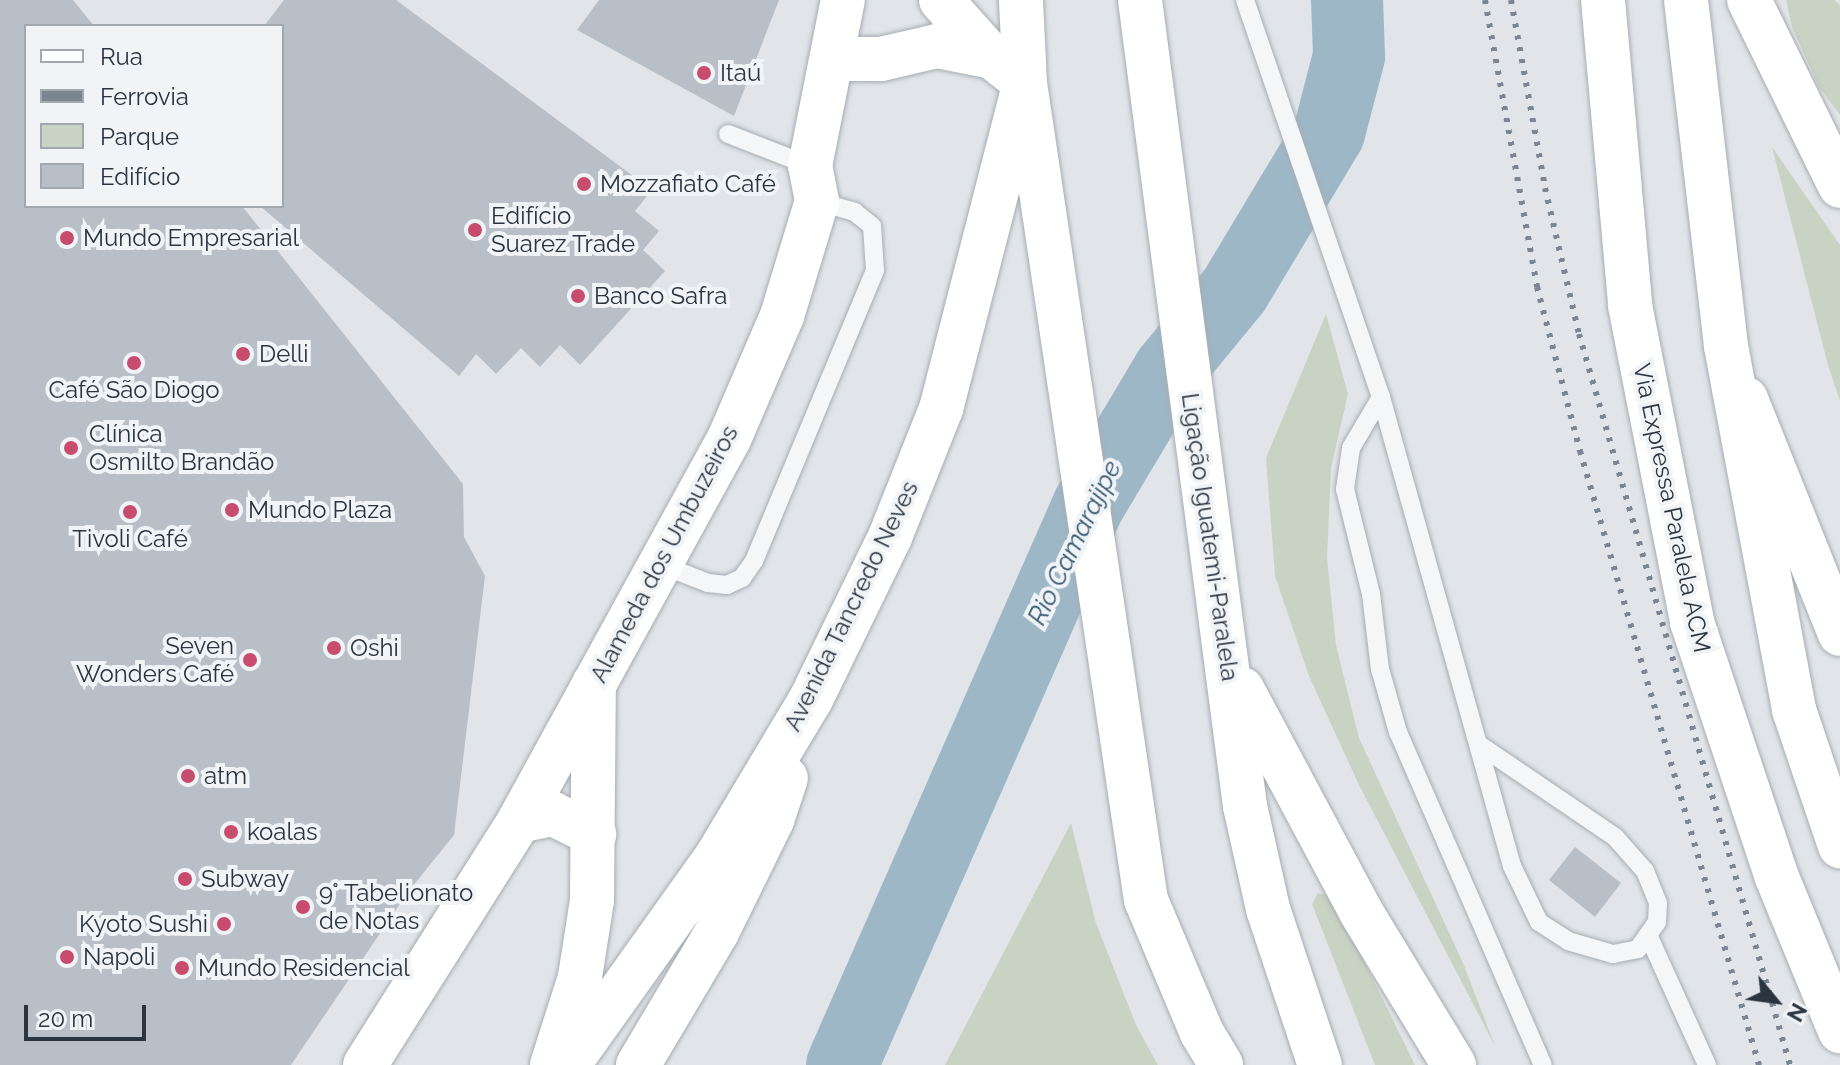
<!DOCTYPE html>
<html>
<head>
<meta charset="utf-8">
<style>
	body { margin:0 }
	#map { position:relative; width:1840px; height:1065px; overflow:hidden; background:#e1e5e9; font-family:Raleway,sans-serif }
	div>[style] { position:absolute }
	.green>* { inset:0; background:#c9d3c3 }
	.river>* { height:72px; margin:-36px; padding:0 36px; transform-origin:36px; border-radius:36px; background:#9eb7c7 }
	.building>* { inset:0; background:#b9bfc6 }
	.roads { filter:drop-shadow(0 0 2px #a6adb3) drop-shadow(0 0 2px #a6adb3) }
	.lane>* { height:18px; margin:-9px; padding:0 9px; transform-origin:9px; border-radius:9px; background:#f4f6f8 }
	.secondary>* { height:44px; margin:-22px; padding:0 22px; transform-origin:22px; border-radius:22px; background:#fff }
	.primary>* { height:44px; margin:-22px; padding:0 22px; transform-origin:22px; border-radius:22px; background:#fff }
	.highway>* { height:44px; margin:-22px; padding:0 22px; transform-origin:22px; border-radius:22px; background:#fff }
	.rail>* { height:6px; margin-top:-3px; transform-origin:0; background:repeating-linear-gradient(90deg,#7b8692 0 4px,transparent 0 12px) }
	.dots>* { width:22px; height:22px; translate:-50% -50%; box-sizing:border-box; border:4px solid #f1f4f7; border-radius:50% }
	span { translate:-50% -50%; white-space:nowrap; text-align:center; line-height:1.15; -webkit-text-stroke:8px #f1f4f7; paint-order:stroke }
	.poi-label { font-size:24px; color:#2a3540 }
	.left { translate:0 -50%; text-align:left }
	.right { translate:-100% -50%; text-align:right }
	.street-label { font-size:24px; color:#2a3540 }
	.water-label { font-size:26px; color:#365872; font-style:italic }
	.legend { position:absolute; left:24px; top:24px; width:260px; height:184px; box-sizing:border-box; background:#f1f4f7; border:2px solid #a1a8ae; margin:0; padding:10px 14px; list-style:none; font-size:24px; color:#2a3540 }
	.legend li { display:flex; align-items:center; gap:16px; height:40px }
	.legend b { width:40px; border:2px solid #a1a8ae }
	.north { position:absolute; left:1736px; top:961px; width:80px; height:80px; -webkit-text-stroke:6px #f1f4f7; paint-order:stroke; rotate:119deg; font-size:22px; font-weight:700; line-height:32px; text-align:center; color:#2a3540 }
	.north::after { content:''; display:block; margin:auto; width:28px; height:36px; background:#2a3540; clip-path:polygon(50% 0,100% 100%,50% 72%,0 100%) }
	.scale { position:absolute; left:24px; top:1005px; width:122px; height:36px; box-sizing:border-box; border:4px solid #2a3540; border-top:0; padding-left:10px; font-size:24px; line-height:28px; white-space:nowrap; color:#2a3540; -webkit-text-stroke:6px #f1f4f7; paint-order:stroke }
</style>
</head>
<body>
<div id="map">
	<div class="green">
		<i style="clip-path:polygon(1786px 0,1834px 0,1840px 5px,1840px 115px,1819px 87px,1792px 27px)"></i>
		<i style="clip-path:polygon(1772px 147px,1840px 245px,1840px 401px,1828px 365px)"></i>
		<i style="clip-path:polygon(1326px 314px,1348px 394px,1331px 468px,1327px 558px,1336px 645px,1359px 738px,1463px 963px,1495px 1046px,1359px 785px,1309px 676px,1275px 576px,1266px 458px)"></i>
		<i style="clip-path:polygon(1071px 823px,1096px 923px,1136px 1025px,1158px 1065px,945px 1065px)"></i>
		<i style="clip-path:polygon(1318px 893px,1332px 896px,1415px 1065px,1375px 1065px,1312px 904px)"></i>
	</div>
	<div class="river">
		<i style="left:842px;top:1065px;width:611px;rotate:-66.25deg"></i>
		<i style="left:1088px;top:506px;width:158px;rotate:-59.2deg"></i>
		<i style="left:1169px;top:370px;width:102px;rotate:-50.6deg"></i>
		<i style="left:1234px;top:291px;width:184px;rotate:-59deg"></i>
		<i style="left:1329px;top:133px;width:80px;rotate:-75.4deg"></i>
		<i style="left:1349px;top:56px;width:56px;rotate:-92deg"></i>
	</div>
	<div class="building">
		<i style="clip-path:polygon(0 0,73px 0,94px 26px,26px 26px,26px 206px,242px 206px,463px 484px,464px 537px,485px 576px,454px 835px,408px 892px,291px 1065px,0 1065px)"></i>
		<i style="clip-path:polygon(284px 0,396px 0,652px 190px,635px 211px,659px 231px,643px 250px,665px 271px,580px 365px,560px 345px,540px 367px,521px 348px,496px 374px,476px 354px,459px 376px,260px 206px,282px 206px,282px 26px,264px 26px)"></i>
		<i style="clip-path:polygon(599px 0,779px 0,734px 116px,577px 30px)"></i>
		<i style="clip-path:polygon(1575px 847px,1621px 883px,1595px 917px,1549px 880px)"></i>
	</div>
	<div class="roads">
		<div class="lane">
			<i style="left:1245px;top:0;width:420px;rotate:71.1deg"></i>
			<i style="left:1381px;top:397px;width:487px;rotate:74.4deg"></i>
			<i style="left:1512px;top:866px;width:62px;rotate:64.3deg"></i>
			<i style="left:1539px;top:922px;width:35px;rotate:33deg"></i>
			<i style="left:1568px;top:941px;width:47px;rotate:16.1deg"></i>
			<i style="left:1613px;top:954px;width:25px;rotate:-11deg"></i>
			<i style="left:1638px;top:949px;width:33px;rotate:-55deg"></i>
			<i style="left:1657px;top:922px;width:19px;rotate:-87deg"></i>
			<i style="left:1658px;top:903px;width:35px;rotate:-112deg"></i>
			<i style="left:1645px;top:871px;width:45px;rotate:-131.4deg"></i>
			<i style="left:1615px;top:837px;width:162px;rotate:-145.8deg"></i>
			<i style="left:728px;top:134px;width:88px;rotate:21.3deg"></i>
			<i style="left:1381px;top:397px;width:59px;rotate:120.5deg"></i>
			<i style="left:1351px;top:448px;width:41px;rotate:98.3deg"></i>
			<i style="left:1345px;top:489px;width:108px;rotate:76.1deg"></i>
			<i style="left:1371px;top:594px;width:76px;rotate:83.2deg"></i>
			<i style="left:1380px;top:669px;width:66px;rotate:74.1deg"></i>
			<i style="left:1398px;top:732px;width:363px;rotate:66.5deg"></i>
			<i style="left:662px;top:565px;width:49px;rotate:21.4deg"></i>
			<i style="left:708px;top:583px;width:19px;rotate:6deg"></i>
			<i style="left:727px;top:585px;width:17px;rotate:-25deg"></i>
			<i style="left:742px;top:578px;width:21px;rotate:-55deg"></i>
			<i style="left:754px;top:561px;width:315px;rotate:-67.4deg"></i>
			<i style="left:875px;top:270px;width:44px;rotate:-93.9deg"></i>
			<i style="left:872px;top:226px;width:22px;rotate:-141deg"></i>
			<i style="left:855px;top:212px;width:40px;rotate:-164deg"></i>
			<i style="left:1649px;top:937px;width:141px;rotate:65.6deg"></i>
		</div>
		<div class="secondary">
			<i style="left:1603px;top:0;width:306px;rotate:84.9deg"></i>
			<i style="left:1630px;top:305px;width:323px;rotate:78.9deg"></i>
			<i style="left:1692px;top:622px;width:267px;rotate:71.6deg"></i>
			<i style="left:1776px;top:875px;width:169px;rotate:67.7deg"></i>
			<i style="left:1746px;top:399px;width:253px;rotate:68.2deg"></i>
			<i style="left:365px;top:1065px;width:289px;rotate:-57.7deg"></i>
			<i style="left:519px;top:821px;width:436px;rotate:-61.2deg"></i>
			<i style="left:729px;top:439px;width:134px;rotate:-66.7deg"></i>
			<i style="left:782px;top:316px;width:120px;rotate:-73.1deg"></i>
			<i style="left:817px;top:201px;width:36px;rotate:-101deg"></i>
			<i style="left:810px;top:166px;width:169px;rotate:-78.8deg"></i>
		</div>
		<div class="primary">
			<i style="left:941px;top:0;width:76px;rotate:48.2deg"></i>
			<i style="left:992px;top:57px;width:42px;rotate:38.2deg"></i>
			<i style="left:1025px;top:83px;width:826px;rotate:81.58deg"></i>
			<i style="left:1146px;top:900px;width:144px;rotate:67.2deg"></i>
			<i style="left:1202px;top:1033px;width:37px;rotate:59deg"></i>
			<i style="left:833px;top:59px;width:48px"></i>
			<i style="left:881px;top:59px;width:57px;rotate:-13.1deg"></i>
			<i style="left:937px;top:46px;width:56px;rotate:11.3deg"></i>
			<i style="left:519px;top:821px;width:35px;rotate:-12deg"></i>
			<i style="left:553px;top:814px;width:46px;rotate:26deg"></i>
			<i style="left:552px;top:1065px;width:92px;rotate:-72.3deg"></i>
			<i style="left:580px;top:977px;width:78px;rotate:-81.1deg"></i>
			<i style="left:592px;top:900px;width:216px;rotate:-89.5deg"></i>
			<i style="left:568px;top:1065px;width:257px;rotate:-54.5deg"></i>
			<i style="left:717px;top:856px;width:183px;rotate:-59.1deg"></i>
			<i style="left:811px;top:699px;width:180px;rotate:-64deg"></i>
			<i style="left:890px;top:537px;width:138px;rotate:-68.3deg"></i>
			<i style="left:941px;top:409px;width:337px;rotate:-75.6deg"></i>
			<i style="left:1025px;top:83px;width:83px;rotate:-92.8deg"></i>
			<i style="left:638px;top:1065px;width:155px;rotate:-59.3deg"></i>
			<i style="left:717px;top:932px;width:125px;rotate:-63.8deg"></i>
			<i style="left:772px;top:820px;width:44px;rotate:-71.6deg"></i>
		</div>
		<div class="highway">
			<i style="left:1140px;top:0;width:813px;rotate:82.58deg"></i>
			<i style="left:1245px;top:806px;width:106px;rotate:77.4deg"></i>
			<i style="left:1268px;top:909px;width:164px;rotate:71.6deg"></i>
			<i style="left:1686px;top:0;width:348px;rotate:83.4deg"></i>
			<i style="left:1726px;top:346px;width:370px;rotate:79.4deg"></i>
			<i style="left:1794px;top:710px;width:144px;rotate:71.3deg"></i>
			<i style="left:1749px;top:0;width:207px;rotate:63.9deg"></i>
			<i style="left:1242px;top:689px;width:253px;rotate:61.9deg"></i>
			<i style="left:1361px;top:912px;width:179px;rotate:58.7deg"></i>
		</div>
	</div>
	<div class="rail">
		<i style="left:1485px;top:0;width:292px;rotate:79.7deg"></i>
		<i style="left:1537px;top:287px;width:170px;rotate:75.3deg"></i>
		<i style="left:1580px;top:451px;width:640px;rotate:73.75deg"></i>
		<i style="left:1511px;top:0;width:191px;rotate:79.7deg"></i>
		<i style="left:1545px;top:188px;width:150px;rotate:76.9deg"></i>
		<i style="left:1579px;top:334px;width:761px;rotate:73.9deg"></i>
	</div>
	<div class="dots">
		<i style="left:704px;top:73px;background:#c84c6d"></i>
		<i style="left:584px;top:184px;background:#c84c6d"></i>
		<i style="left:475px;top:230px;background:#c84c6d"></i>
		<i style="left:67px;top:238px;background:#c84c6d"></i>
		<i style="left:578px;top:296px;background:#c84c6d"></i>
		<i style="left:243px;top:354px;background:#c84c6d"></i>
		<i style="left:134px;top:363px;background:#c84c6d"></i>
		<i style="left:71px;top:448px;background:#c84c6d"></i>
		<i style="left:232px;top:510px;background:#c84c6d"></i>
		<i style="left:130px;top:512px;background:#c84c6d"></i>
		<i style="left:334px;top:648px;background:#c84c6d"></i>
		<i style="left:250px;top:660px;background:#c84c6d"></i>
		<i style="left:188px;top:776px;background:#c84c6d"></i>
		<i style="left:231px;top:832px;background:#c84c6d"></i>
		<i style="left:185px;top:879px;background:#c84c6d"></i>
		<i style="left:303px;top:907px;background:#c84c6d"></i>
		<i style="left:224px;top:924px;background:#c84c6d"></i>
		<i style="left:67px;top:957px;background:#c84c6d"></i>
		<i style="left:182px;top:968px;background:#c84c6d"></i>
	</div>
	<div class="poi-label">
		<span class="left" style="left:720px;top:73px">Itaú</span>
		<span class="left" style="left:600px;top:184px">Mozzafiato Café</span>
		<span class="left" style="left:491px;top:230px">Edifício<br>Suarez Trade</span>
		<span class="left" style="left:83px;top:238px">Mundo Empresarial</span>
		<span class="left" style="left:594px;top:296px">Banco Safra</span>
		<span class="left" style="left:259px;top:354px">Delli</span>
		<span style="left:134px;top:390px">Café São Diogo</span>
		<span class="left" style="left:89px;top:448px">Clínica<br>Osmilto Brandão</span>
		<span class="left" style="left:248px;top:510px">Mundo Plaza</span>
		<span style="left:130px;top:539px">Tivoli Café</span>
		<span class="right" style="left:234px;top:660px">Seven<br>Wonders Café</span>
		<span class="left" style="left:350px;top:648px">Oshi</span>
		<span class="left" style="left:204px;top:776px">atm</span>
		<span class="left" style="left:247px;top:832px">koalas</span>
		<span class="left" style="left:201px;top:879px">Subway</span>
		<span class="left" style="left:319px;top:907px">9° Tabelionato<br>de Notas</span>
		<span class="right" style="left:208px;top:924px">Kyoto Sushi</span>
		<span class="left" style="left:83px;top:957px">Napoli</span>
		<span class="left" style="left:198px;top:968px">Mundo Residencial</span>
	</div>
	<div class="street-label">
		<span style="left:1672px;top:508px;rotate:78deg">Via Expressa Paralela ACM</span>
		<span style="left:1210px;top:537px;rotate:82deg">Ligação Iguatemi-Paralela</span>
		<span style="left:664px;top:554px;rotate:-62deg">Alameda dos Umbuzeiros</span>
		<span style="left:851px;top:606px;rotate:-64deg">Avenida Tancredo Neves</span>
	</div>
	<div class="water-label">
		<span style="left:1075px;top:543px;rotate:-64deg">Rio Camarajipe</span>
	</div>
	<ul class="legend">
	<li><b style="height:10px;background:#fff"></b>Rua</li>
	<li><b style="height:10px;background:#7b8692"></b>Ferrovia</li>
	<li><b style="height:22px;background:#c9d3c3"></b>Parque</li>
	<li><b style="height:22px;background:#b9bfc6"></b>Edifício</li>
	</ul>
	<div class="north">N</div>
	<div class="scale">20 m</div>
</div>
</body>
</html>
